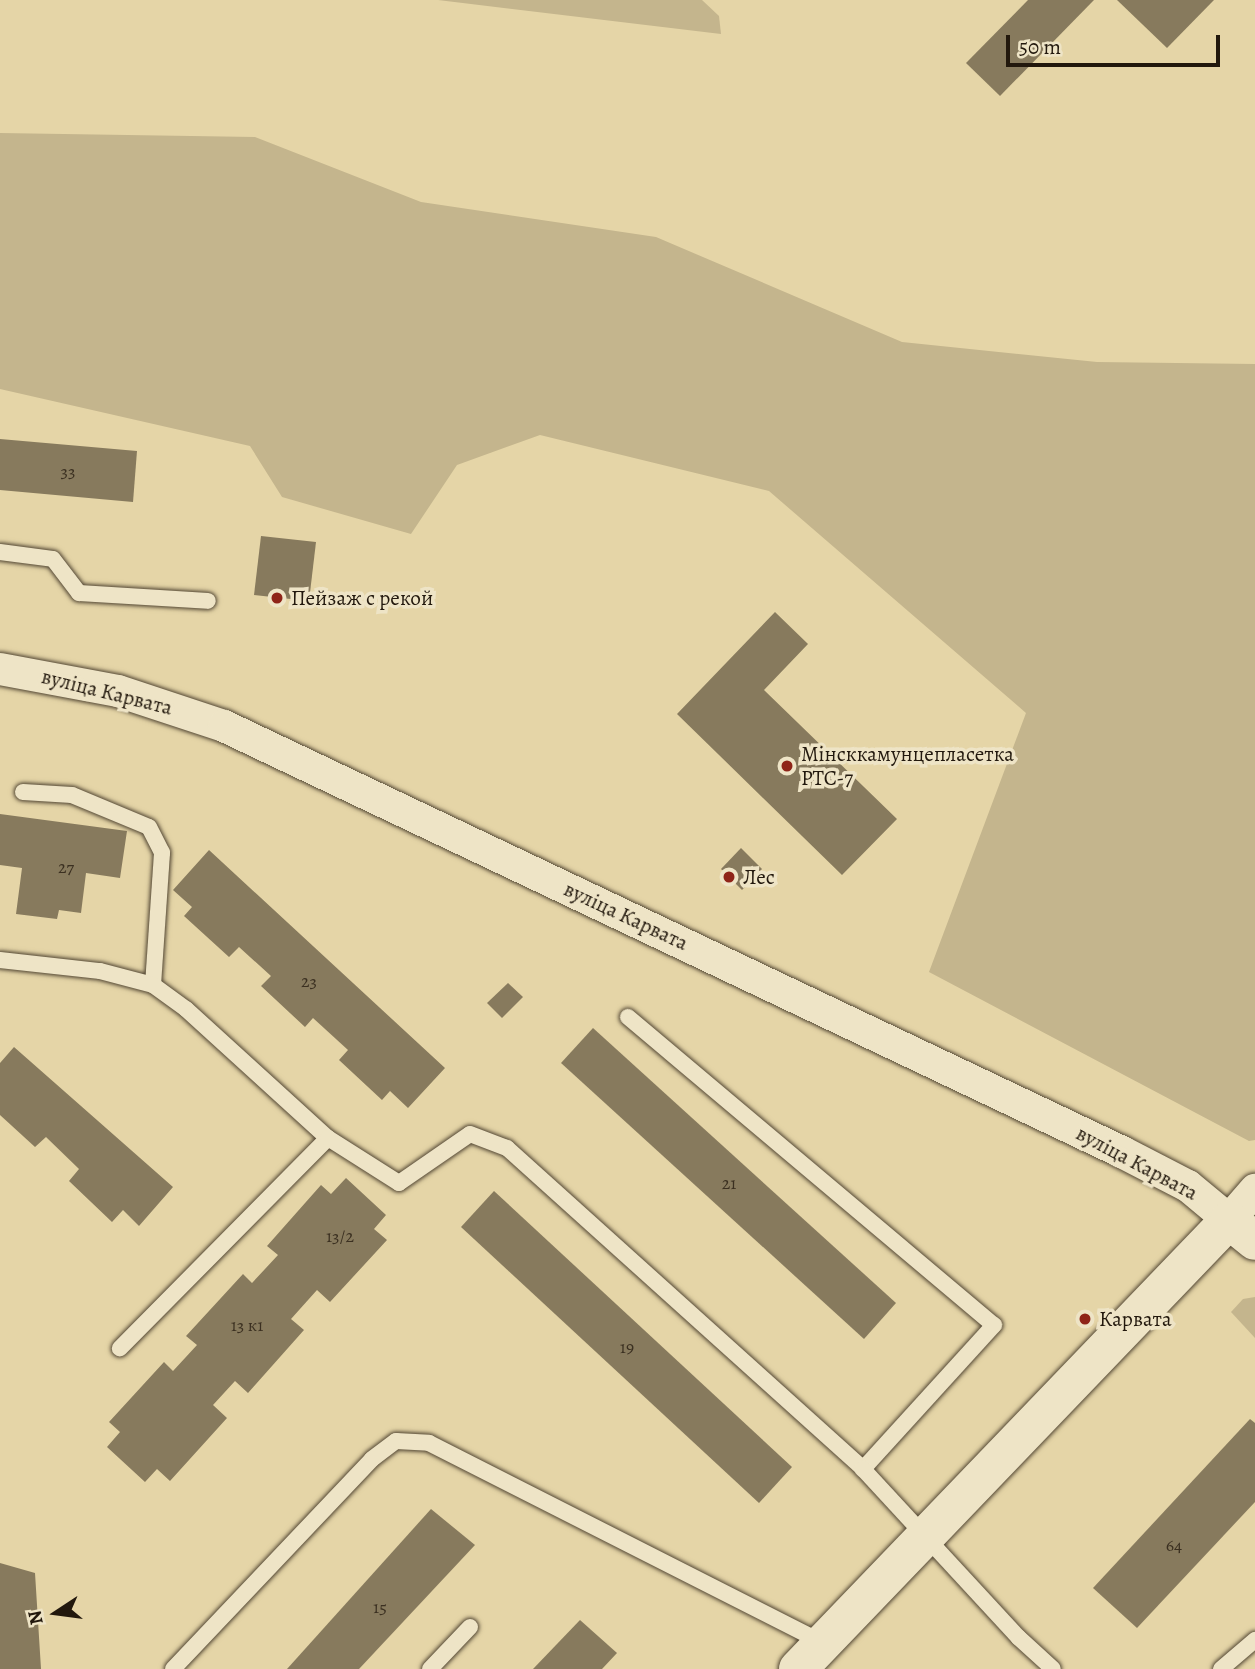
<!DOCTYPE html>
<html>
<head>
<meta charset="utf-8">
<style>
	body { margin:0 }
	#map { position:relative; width:1255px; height:1669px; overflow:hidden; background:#e5d5a7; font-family:Alegreya,serif }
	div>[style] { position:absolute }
	.green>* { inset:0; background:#c4b58d }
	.building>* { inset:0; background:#877a5d }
	.roads { filter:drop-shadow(0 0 2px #534734) drop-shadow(0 0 2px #534734) }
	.lane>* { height:16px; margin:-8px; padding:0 8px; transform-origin:8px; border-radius:8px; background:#eee4c6 }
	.street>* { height:32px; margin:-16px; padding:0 16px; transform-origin:16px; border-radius:16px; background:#eee4c6 }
	.secondary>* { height:38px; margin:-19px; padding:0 19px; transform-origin:19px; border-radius:19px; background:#eee4c6 }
	.dots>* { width:19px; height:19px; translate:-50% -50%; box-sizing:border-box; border:4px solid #eee4c6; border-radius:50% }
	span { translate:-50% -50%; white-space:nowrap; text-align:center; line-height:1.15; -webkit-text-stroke:7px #eee4c6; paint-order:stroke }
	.number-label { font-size:18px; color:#3b3021 }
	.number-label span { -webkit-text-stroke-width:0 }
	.poi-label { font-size:21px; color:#22180d }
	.left { translate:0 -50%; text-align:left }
	.street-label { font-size:21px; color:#22180d }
	.north { position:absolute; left:21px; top:1578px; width:70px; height:70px; -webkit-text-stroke:5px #eee4c6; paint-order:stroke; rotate:257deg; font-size:19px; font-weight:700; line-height:28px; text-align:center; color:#22180d }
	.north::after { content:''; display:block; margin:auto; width:24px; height:32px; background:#22180d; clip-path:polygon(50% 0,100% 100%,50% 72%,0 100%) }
	.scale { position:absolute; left:1006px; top:35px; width:214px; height:32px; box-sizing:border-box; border:4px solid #22180d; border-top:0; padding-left:9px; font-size:21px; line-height:24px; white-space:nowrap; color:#22180d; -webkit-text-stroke:5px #eee4c6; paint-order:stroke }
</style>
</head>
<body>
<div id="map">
	<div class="green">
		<i style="clip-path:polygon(438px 0,702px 0,719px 16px,721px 34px)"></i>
		<i style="clip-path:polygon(0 133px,255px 137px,421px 202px,656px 237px,902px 342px,1097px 362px,1255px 364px,1255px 1140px,1249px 1141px,929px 972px,1026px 713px,769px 491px,540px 435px,457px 465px,411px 534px,282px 497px,250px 446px,0 389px)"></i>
		<i style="clip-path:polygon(1255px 1297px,1255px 1338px,1231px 1312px,1243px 1299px)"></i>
	</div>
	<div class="building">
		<i style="clip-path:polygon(1028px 0,1094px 0,1000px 96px,966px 63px)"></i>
		<i style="clip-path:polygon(1117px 0,1214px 0,1167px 48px)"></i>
		<i style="clip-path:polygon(0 439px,137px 451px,133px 502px,0 490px)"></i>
		<i style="clip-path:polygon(261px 536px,316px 542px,309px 601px,254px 595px)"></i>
		<i style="clip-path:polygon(775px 612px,808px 644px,764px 690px,897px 819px,842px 875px,677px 714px)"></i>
		<i style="clip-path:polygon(0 814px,127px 831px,120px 878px,86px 873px,81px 913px,59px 910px,57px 919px,16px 914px,22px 868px,0 865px)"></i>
		<i style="clip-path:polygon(741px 848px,762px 869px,742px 890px,721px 869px)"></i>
		<i style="clip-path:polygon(209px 850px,445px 1068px,408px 1108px,390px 1091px,382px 1100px,339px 1060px,348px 1050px,313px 1018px,305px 1027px,261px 986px,271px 976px,239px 947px,229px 957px,184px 916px,192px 907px,173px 890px)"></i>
		<i style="clip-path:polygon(508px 983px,523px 997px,502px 1018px,487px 1003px)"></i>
		<i style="clip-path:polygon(593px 1028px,896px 1303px,864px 1339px,561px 1063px)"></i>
		<i style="clip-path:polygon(14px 1047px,173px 1187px,139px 1226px,123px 1210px,112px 1222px,69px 1181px,79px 1169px,46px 1137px,35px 1147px,0 1115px,0 1063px)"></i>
		<i style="clip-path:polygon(346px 1178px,386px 1215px,374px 1229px,387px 1240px,330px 1302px,317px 1290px,291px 1319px,304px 1330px,248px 1393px,235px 1381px,213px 1405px,227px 1418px,170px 1481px,157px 1469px,145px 1482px,107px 1447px,120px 1432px,109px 1422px,164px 1362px,173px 1371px,197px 1345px,186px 1336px,243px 1274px,252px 1283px,278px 1255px,267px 1246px,321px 1185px,331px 1194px)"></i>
		<i style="clip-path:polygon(494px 1191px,792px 1467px,759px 1503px,461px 1227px)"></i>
		<i style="clip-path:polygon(1250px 1419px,1255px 1423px,1255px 1502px,1137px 1628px,1093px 1588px)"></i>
		<i style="clip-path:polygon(431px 1509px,475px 1545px,359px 1669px,287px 1669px)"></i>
		<i style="clip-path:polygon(0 1563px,35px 1573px,41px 1669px,0 1669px)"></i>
		<i style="clip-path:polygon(580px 1620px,617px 1653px,602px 1669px,533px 1669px)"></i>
	</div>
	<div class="roads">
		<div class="lane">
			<i style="left:0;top:552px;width:53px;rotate:7.5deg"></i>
			<i style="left:53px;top:559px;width:43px;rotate:52.6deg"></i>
			<i style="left:79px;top:593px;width:129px;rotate:3.5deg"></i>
			<i style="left:23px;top:792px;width:49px;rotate:3.5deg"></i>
			<i style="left:72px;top:795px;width:83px;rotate:22.6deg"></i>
			<i style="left:149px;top:827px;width:29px;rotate:63deg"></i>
			<i style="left:162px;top:853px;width:132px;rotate:93.9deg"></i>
			<i style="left:0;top:960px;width:101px;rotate:6.3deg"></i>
			<i style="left:100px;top:971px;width:55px;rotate:14.8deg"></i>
			<i style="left:153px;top:985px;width:41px;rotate:36deg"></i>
			<i style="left:186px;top:1009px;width:192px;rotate:42.3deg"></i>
			<i style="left:328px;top:1138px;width:296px;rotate:134.7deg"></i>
			<i style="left:628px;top:1017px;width:478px;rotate:40.1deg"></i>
			<i style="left:994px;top:1325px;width:195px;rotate:132.3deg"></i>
			<i style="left:328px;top:1138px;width:84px;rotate:32.4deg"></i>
			<i style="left:399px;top:1183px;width:86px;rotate:-34.6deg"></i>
			<i style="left:470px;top:1134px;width:40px;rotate:21deg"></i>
			<i style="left:507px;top:1148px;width:479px;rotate:42deg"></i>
			<i style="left:863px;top:1469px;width:229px;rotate:47.3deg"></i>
			<i style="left:1018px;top:1637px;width:47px;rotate:42.4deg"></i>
			<i style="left:173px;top:1669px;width:289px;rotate:-46.5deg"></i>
			<i style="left:372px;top:1459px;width:30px;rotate:-37deg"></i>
			<i style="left:396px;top:1441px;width:33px;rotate:3deg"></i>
			<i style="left:429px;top:1443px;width:442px;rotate:26.9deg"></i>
			<i style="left:430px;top:1669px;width:58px;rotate:-46.4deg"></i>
			<i style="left:1221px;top:1669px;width:45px;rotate:-40.5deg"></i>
		</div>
		<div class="street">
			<i style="left:0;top:669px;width:120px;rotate:10.6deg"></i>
			<i style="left:118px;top:691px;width:112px;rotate:18.3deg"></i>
			<i style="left:224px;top:726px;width:994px;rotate:25.38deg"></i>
			<i style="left:1122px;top:1152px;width:74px;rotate:27.3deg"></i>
			<i style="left:1188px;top:1186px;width:53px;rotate:39.7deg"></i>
			<i style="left:1229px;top:1220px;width:40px;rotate:-49deg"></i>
		</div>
		<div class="secondary">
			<i style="left:798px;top:1669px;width:622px;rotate:-46.17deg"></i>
			<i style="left:1229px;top:1220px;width:33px;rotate:39deg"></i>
		</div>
	</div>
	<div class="dots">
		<i style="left:277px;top:598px;background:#8f2418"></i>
		<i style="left:787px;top:766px;background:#8f2418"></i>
		<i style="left:729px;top:877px;background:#8f2418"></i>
		<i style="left:1085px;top:1319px;background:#8f2418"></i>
	</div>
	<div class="number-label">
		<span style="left:68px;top:471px">33</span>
		<span style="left:66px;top:867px">27</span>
		<span style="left:309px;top:981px">23</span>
		<span style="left:729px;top:1183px">21</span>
		<span style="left:340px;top:1236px">13/2</span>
		<span style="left:247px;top:1325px">13 к1</span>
		<span style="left:627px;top:1347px">19</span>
		<span style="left:1174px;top:1545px">64</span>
		<span style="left:380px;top:1607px">15</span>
	</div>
	<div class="poi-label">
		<span class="left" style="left:291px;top:598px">Пейзаж с рекой</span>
		<span class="left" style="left:801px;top:766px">Мінсккамунцепласетка<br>РТС-7</span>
		<span class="left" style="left:743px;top:877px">Лес</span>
		<span class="left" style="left:1099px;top:1319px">Карвата</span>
	</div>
	<div class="street-label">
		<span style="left:107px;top:692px;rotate:14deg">вуліца Карвата</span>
		<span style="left:626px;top:916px;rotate:25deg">вуліца Карвата</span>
		<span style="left:1137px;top:1163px;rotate:28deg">вуліца Карвата</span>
	</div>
	<div class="north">N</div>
	<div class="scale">50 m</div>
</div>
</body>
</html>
